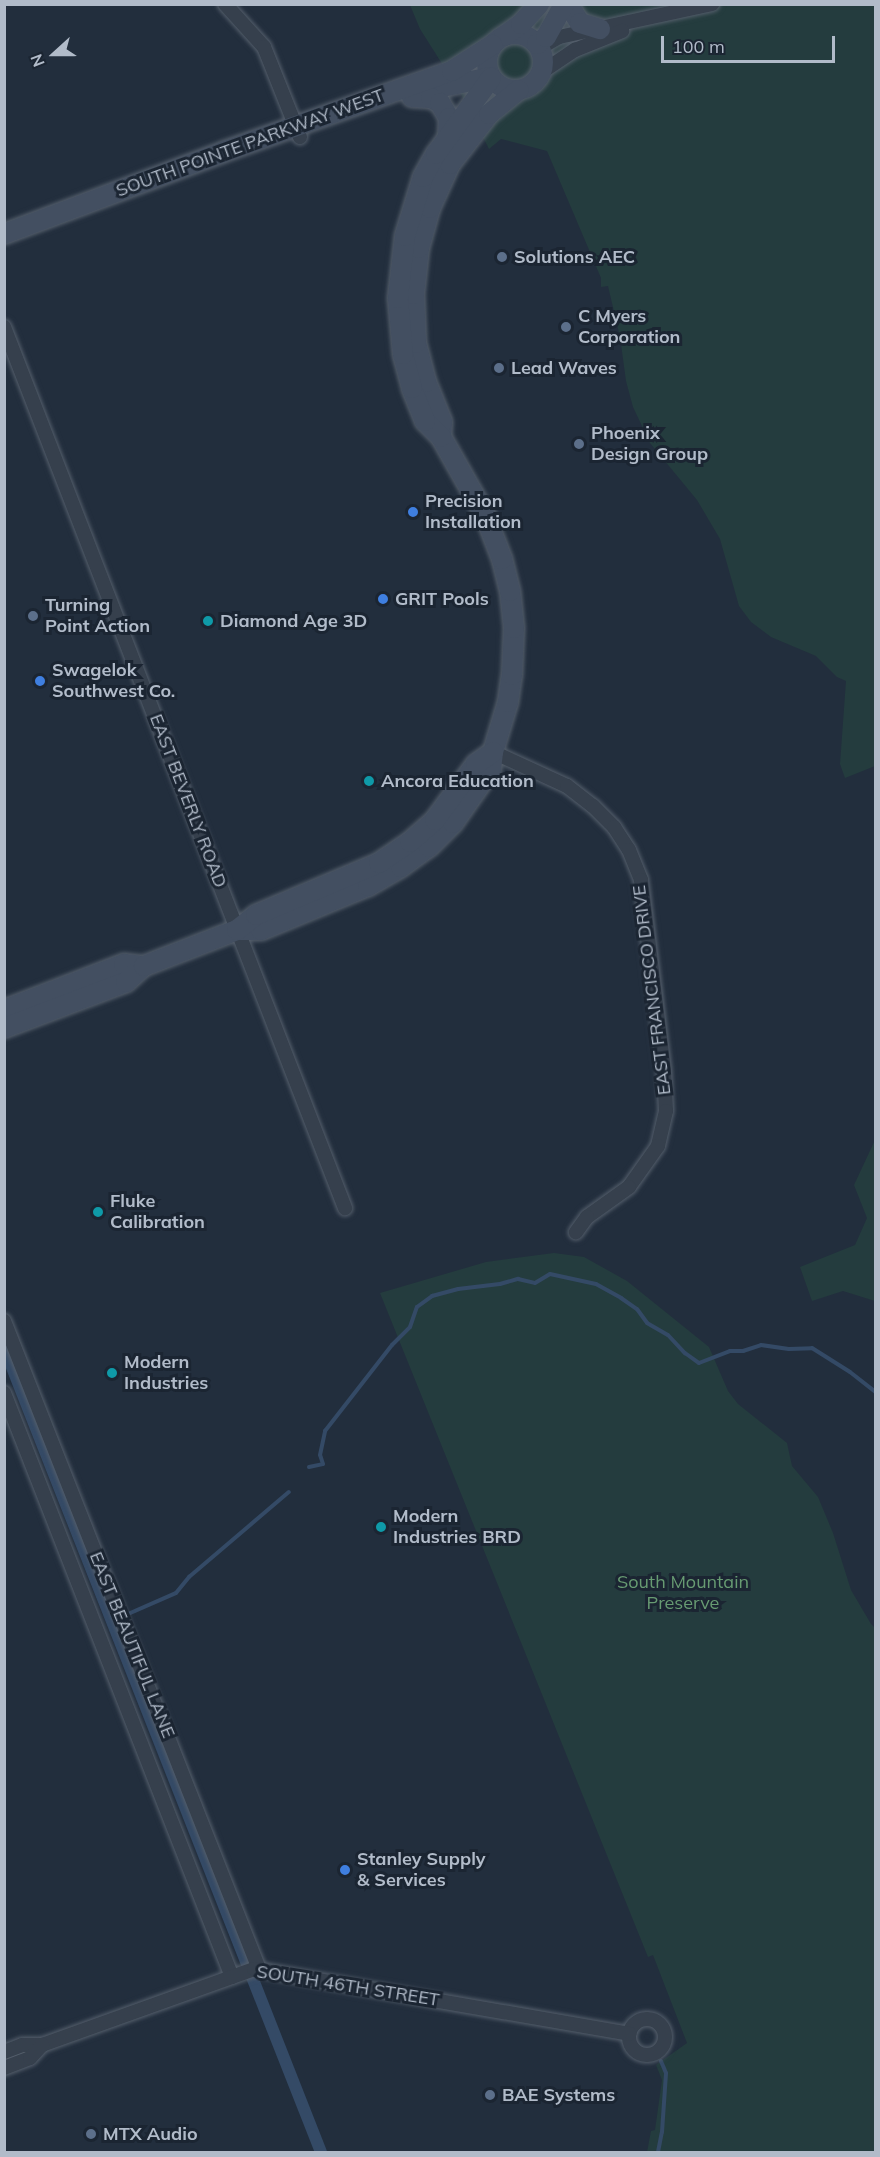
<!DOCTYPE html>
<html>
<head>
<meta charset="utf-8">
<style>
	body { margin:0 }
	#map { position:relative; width:880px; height:2157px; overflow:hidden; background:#222e3d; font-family:Mulish,sans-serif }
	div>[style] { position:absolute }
	.green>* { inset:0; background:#243c3e }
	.stream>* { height:4px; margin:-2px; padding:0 2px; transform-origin:2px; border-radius:2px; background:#344a66 }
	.canal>* { height:12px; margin:-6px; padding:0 6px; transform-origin:6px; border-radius:6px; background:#344a66 }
	.roads { filter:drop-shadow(0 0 2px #545e6b) drop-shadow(0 0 2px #545e6b) }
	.street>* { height:14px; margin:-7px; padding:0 7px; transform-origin:7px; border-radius:7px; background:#36404d }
	.street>.ring { margin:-7px; padding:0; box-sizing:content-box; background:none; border:14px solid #36404d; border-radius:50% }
	.secondary>* { height:20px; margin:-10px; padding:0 10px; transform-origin:10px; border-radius:10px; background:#434f61 }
	.secondary>.ring { margin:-10px; padding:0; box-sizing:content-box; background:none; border:20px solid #434f61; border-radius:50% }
	.dots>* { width:16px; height:16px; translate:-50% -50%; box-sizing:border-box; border:3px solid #1b2532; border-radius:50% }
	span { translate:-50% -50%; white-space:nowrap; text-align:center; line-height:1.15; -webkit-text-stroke:6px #1b2532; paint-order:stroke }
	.street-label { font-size:18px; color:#b1bbc9 }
	.poi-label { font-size:18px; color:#b1bbc9; font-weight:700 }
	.left { translate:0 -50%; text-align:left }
	.park-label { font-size:18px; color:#679b72 }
	.frame { position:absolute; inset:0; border:6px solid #b1bbc9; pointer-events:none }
	.north { position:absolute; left:24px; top:24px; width:60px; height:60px; -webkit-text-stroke:4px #1b2532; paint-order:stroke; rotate:249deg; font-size:16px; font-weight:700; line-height:24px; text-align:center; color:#b1bbc9 }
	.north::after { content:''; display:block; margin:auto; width:21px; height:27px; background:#b1bbc9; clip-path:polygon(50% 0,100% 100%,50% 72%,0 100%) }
	.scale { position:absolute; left:661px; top:36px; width:174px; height:27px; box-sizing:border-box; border:3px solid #b1bbc9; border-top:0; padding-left:8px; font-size:18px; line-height:21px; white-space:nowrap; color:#b1bbc9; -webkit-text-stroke:4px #1b2532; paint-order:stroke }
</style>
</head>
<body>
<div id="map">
	<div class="green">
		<i style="clip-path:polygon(410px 5px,875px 5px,875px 766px,845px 778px,840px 764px,846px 681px,837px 677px,816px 656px,771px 637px,751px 622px,739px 606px,720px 539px,697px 500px,650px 443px,633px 407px,626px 381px,620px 337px,608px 286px,601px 287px,601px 278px,547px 151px,501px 139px,489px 149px,460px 92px,420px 29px)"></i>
		<i style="clip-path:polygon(875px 1140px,875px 1301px,843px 1291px,812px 1301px,800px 1267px,855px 1245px,867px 1218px,854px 1185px)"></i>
		<i style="clip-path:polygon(554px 1253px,584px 1257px,627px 1281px,709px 1347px,728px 1391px,738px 1404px,787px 1443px,792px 1466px,818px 1497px,833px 1533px,851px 1590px,871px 1624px,875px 1628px,875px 2152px,647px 2152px,651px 2131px,655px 2130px,662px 2080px,656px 2065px,687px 2043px,653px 1955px,648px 1957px,380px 1293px,486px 1262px)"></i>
	</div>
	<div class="stream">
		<i style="left:309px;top:1467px;width:14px;rotate:-12deg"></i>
		<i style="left:323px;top:1464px;width:9px;rotate:-108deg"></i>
		<i style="left:320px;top:1455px;width:25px;rotate:-78deg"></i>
		<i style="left:325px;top:1431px;width:109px;rotate:-52.1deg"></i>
		<i style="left:392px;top:1345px;width:25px;rotate:-45deg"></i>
		<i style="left:410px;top:1327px;width:21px;rotate:-71deg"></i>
		<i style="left:417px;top:1307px;width:19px;rotate:-36deg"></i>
		<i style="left:432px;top:1296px;width:27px;rotate:-15deg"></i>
		<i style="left:458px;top:1289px;width:42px;rotate:-6.8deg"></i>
		<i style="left:500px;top:1284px;width:19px;rotate:-16deg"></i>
		<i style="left:518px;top:1279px;width:17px;rotate:13deg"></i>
		<i style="left:535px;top:1283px;width:17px;rotate:-31deg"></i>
		<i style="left:550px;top:1274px;width:47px;rotate:12.3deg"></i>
		<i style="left:596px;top:1284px;width:29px;rotate:29deg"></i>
		<i style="left:621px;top:1298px;width:19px;rotate:35deg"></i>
		<i style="left:637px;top:1309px;width:17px;rotate:54deg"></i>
		<i style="left:647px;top:1323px;width:24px;rotate:30deg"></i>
		<i style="left:668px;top:1335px;width:25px;rotate:47deg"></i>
		<i style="left:685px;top:1353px;width:17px;rotate:36deg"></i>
		<i style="left:699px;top:1363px;width:33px;rotate:-21deg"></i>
		<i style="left:730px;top:1351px;width:13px"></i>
		<i style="left:743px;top:1351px;width:19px;rotate:-18deg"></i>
		<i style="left:761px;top:1345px;width:28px;rotate:8deg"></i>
		<i style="left:789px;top:1349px;width:23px;rotate:-2deg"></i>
		<i style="left:812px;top:1348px;width:45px;rotate:32.3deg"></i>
		<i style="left:850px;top:1372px;width:33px;rotate:38deg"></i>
		<i style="left:128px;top:1614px;width:52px;rotate:-23.6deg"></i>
		<i style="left:176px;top:1593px;width:21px;rotate:-51deg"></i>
		<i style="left:189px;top:1577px;width:131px;rotate:-40.4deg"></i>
		<i style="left:658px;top:2152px;width:20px;rotate:-79deg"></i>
		<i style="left:662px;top:2132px;width:59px;rotate:-86.1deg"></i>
		<i style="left:666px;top:2073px;width:13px;rotate:-113deg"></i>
	</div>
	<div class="canal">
		<i style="left:4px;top:1347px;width:865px;rotate:68.51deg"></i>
	</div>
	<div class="roads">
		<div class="street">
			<i style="left:225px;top:4px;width:58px;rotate:47.8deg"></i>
			<i style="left:264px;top:47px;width:97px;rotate:68.2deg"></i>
			<i style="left:540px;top:48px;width:22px;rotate:-30deg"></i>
			<i style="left:559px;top:37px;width:157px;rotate:-12.2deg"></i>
			<i style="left:542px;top:72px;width:40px;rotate:-34deg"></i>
			<i style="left:575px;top:50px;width:51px;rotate:-22deg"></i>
			<i style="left:4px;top:327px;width:945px;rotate:68.84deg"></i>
			<i style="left:493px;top:752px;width:81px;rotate:24.7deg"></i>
			<i style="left:567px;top:786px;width:33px;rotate:38deg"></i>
			<i style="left:593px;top:806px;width:30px;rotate:45deg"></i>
			<i style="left:614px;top:827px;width:27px;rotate:57deg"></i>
			<i style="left:629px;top:850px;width:32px;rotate:68deg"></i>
			<i style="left:641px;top:880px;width:192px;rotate:83.1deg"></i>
			<i style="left:664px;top:1071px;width:40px;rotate:87.1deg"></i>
			<i style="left:666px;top:1111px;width:36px;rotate:103deg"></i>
			<i style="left:658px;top:1146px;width:50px;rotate:125.3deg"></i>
			<i style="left:629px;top:1187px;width:52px;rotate:144.5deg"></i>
			<i style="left:587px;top:1217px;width:19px;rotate:126deg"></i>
			<i style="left:4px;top:1321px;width:696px;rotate:68.52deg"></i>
			<i style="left:4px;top:1393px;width:627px;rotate:68.67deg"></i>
			<i class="ring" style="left:629px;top:2019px;width:22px;height:22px"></i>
			<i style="left:4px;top:2052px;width:19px;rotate:-21deg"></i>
			<i style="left:22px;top:2045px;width:20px"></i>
			<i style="left:42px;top:2045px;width:225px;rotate:-19.7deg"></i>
			<i style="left:254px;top:1969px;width:381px;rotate:9.8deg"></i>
			<i style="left:4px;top:2068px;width:28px;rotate:-21deg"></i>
			<i style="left:30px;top:2058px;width:18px;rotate:-47deg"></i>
		</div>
		<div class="secondary">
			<i style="left:568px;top:4px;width:22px;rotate:58deg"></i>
			<i style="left:580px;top:23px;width:21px;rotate:17deg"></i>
			<i class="ring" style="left:487px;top:34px;width:36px;height:36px"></i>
			<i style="left:504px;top:36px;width:21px;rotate:-35deg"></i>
			<i style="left:521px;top:24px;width:27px;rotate:-48deg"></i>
			<i style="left:537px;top:44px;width:11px;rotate:-38deg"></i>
			<i style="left:546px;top:37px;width:38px;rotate:-61deg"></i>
			<i style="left:432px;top:89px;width:60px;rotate:-11.5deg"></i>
			<i style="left:412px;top:97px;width:19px;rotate:3deg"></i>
			<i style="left:431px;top:98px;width:10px;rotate:29deg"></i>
			<i style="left:440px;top:103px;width:17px;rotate:59deg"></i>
			<i style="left:449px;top:118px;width:20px;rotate:93deg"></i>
			<i style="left:4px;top:234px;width:234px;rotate:-20.5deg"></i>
			<i style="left:223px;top:152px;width:243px;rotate:-19.5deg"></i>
			<i style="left:452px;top:71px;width:48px;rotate:-33deg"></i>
			<i style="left:441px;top:437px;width:15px;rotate:-86deg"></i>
			<i style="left:442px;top:422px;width:43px;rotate:-111.8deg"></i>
			<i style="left:426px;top:382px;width:40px;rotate:-104.4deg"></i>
			<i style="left:416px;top:343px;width:49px;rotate:-92.3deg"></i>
			<i style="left:414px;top:294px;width:46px;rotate:-83.8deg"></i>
			<i style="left:419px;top:248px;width:41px;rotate:-74.6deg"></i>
			<i style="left:430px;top:208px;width:48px;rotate:-65.6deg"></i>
			<i style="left:450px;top:164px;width:63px;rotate:-52deg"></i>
			<i style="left:489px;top:114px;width:38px;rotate:-39deg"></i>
			<i style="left:237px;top:930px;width:24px"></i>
			<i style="left:261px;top:930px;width:116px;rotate:-22.4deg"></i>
			<i style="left:368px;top:886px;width:38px;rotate:-30deg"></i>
			<i style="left:401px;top:867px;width:34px;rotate:-36deg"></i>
			<i style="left:429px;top:847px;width:34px;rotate:-45deg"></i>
			<i style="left:453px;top:823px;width:66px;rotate:-54.9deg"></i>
			<i style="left:491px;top:769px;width:17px;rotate:-83deg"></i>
			<i style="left:493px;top:752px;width:52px;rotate:-73.3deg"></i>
			<i style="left:508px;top:702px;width:27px;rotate:-82deg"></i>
			<i style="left:512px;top:675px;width:47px;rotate:-87.6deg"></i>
			<i style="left:514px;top:628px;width:37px;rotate:-96deg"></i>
			<i style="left:510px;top:591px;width:33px;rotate:-104deg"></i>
			<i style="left:502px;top:559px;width:47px;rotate:-111.1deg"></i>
			<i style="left:485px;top:515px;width:90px;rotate:-119.4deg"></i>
			<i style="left:441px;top:437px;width:23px;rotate:-135deg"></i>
			<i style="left:425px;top:421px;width:35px;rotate:-112deg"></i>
			<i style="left:412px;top:388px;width:35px;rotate:-105deg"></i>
			<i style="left:403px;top:354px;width:56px;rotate:-95.1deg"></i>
			<i style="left:398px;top:298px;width:62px;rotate:-83.6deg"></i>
			<i style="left:405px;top:236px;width:62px;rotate:-73deg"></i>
			<i style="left:423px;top:177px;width:26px;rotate:-61deg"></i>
			<i style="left:436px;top:154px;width:94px;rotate:-54.1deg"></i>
			<i style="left:4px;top:1010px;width:129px;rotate:-21deg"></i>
			<i style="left:124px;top:964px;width:20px;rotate:6deg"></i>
			<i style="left:4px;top:1028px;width:130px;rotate:-20.7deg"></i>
			<i style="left:126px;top:982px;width:24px;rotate:-42deg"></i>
			<i style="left:144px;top:966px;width:100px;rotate:-21.2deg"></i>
			<i style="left:237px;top:930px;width:24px;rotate:-38deg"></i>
			<i style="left:256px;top:915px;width:134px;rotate:-22.9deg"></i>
			<i style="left:379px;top:863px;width:37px;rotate:-34deg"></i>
			<i style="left:410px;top:842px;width:33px;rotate:-41deg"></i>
			<i style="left:435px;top:820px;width:69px;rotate:-53.8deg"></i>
			<i style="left:476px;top:764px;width:21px;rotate:-35deg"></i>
		</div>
	</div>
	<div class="dots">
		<i style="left:502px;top:257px;background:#5c6f8a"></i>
		<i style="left:566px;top:327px;background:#5c6f8a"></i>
		<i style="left:499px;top:368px;background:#5c6f8a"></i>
		<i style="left:579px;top:444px;background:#5c6f8a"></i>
		<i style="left:413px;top:512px;background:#3f7fe0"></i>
		<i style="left:383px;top:599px;background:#3f7fe0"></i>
		<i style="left:33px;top:616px;background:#5c6f8a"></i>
		<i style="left:208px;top:621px;background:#0f9aa8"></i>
		<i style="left:40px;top:681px;background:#3f7fe0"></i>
		<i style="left:369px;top:781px;background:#0f9aa8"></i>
		<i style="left:98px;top:1212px;background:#0f9aa8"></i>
		<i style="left:112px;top:1373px;background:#0f9aa8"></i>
		<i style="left:381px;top:1527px;background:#0f9aa8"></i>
		<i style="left:345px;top:1870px;background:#3f7fe0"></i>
		<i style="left:490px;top:2095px;background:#5c6f8a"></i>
		<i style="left:91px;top:2134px;background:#5c6f8a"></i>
	</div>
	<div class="street-label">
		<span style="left:250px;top:143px;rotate:-20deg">SOUTH POINTE PARKWAY WEST</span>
		<span style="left:188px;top:801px;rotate:69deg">EAST BEVERLY ROAD</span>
		<span style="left:652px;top:990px;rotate:-97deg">EAST FRANCISCO DRIVE</span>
		<span style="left:132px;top:1645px;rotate:68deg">EAST BEAUTIFUL LANE</span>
		<span style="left:348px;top:1986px;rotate:9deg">SOUTH 46TH STREET</span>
	</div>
	<div class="poi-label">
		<span class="left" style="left:514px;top:257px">Solutions AEC</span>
		<span class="left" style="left:578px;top:327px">C Myers<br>Corporation</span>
		<span class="left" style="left:511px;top:368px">Lead Waves</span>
		<span class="left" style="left:591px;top:444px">Phoenix<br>Design Group</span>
		<span class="left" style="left:425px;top:512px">Precision<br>Installation</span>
		<span class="left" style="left:395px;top:599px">GRIT Pools</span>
		<span class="left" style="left:45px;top:616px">Turning<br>Point Action</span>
		<span class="left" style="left:220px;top:621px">Diamond Age 3D</span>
		<span class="left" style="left:52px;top:681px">Swagelok<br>Southwest Co.</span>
		<span class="left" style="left:381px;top:781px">Ancora Education</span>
		<span class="left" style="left:110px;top:1212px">Fluke<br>Calibration</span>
		<span class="left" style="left:124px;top:1373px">Modern<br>Industries</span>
		<span class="left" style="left:393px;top:1527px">Modern<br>Industries BRD</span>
		<span class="left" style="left:357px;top:1870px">Stanley Supply<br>&amp; Services</span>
		<span class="left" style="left:502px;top:2095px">BAE Systems</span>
		<span class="left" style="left:103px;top:2134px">MTX Audio</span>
	</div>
	<div class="park-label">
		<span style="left:683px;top:1593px">South Mountain<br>Preserve</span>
	</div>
	<div class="frame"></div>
	<div class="north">N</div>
	<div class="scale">100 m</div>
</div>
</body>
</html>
